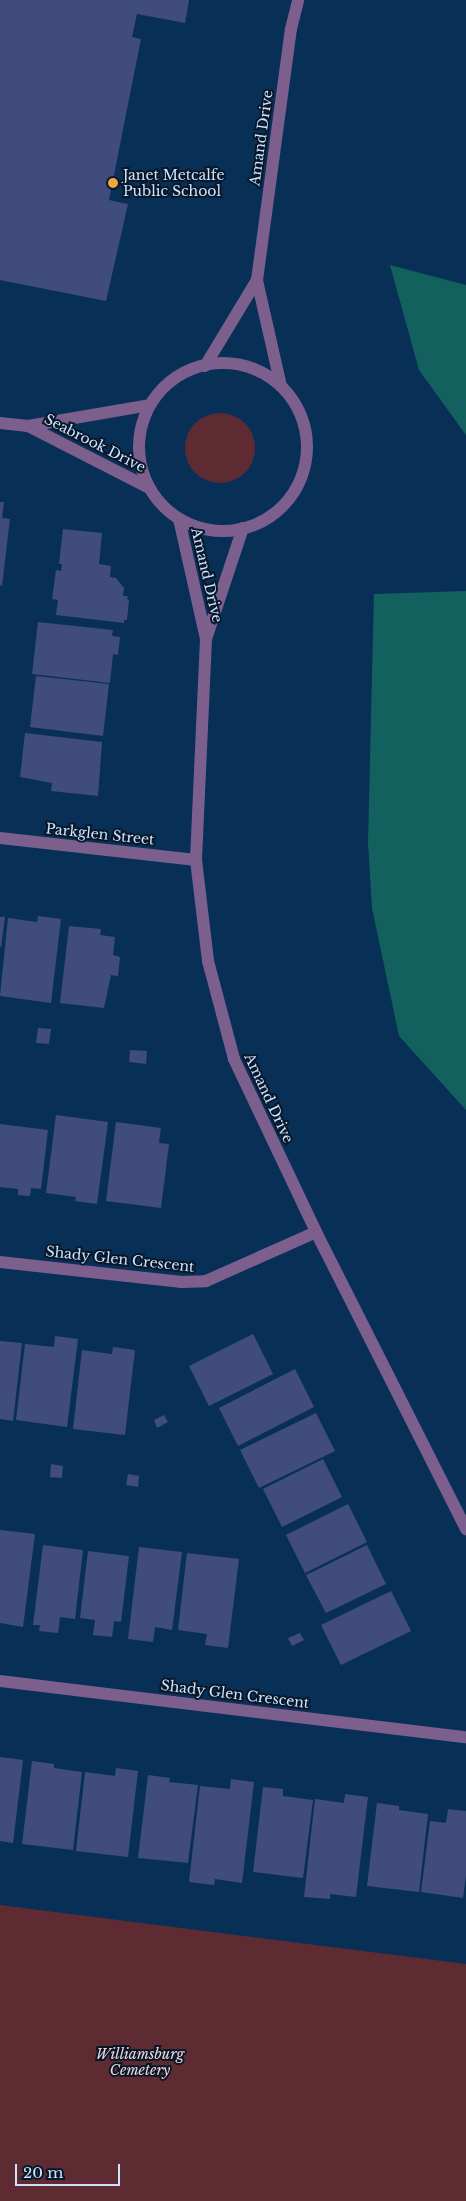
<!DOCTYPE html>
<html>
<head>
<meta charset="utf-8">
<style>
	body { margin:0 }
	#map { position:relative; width:466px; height:2201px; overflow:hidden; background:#083057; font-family:"Libre Baskerville",serif }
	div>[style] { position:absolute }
	.green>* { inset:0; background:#5f2b33 }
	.round { border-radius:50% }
	.water>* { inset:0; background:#13615f }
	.building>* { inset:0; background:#404c7d }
	.minor>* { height:12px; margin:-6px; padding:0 6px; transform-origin:6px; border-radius:6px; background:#7d5f8e }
	.minor>.ring { margin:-6px; padding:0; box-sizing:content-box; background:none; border:12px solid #7d5f8e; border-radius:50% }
	.dots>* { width:14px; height:14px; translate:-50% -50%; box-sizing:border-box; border:2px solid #08182a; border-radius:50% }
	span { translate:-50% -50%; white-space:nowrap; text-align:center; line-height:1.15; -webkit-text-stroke:4px #08182a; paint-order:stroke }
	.street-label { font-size:14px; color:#cde3fc }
	.poi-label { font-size:14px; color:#cde3fc }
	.left { translate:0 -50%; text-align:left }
	.park-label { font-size:14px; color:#f0d6d8; font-style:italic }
	.scale { position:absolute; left:15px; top:2164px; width:105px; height:22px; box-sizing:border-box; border:2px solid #cde3fc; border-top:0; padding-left:6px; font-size:15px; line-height:18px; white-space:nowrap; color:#cde3fc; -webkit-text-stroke:4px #08182a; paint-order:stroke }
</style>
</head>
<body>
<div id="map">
	<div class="green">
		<i class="round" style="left:185px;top:413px;width:70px;height:70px"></i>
		<i style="clip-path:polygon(0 1905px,466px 1964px,466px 2201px,0 2201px)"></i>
	</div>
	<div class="water">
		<i style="clip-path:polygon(390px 265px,466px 285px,466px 435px,419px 370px)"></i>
		<i style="clip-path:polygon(466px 591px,466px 1110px,399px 1036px,372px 908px,368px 843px,374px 594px)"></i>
	</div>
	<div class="building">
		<i style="clip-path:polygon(0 0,189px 0,185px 23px,137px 14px,132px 37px,141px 39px,109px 200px,128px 204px,106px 301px,0 280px)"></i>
		<i style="clip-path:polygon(0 502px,4px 502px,2px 518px,10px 519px,2px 586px,0 585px)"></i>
		<i style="clip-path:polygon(63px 529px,102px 533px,99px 564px,111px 566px,110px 577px,116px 578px,124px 588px,123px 596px,128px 596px,127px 599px,129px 600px,127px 620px,124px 620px,124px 623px,56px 615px,58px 600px,52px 599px,56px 570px,61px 571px,62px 564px,59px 564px)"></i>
		<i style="clip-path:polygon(38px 622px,113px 630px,112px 636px,120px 637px,118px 655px,113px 654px,110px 683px,32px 674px)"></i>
		<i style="clip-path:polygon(36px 676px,109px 684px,103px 736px,30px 727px)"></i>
		<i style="clip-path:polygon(25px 733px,102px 742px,98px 796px,51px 791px,52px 783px,20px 777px)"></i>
		<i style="clip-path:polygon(38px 916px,61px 919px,51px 1003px,0 996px,8px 918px,37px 922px)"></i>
		<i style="clip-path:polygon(0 917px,5px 917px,1px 947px,0 947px)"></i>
		<i style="clip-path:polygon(69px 926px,101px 929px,100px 935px,115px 937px,113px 955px,120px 957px,118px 976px,111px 975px,104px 1008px,60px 1003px)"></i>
		<i style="clip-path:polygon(38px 1028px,51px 1029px,49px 1044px,36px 1043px)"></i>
		<i style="clip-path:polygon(130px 1050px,147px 1051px,146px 1064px,129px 1062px)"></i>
		<i style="clip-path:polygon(56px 1115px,108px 1122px,97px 1204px,75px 1201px,76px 1197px,46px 1193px)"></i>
		<i style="clip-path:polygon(116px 1122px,161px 1128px,159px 1143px,169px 1144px,161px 1208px,106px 1201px)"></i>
		<i style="clip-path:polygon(0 1124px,48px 1130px,41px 1189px,31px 1188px,30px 1196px,18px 1195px,18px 1189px,0 1187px)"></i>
		<i style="clip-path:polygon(253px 1334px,273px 1374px,209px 1406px,189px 1366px)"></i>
		<i style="clip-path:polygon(55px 1336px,78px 1339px,67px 1427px,16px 1420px,25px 1344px,54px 1347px)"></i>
		<i style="clip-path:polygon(0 1341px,22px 1343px,13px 1421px,0 1419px)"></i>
		<i style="clip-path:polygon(113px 1347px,135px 1350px,125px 1435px,73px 1429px,82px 1350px,112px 1354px)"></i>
		<i style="clip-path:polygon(295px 1369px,314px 1407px,238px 1446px,219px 1408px)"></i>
		<i style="clip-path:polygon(316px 1413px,335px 1451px,259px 1488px,240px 1450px)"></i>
		<i style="clip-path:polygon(164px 1415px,168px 1422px,157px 1428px,154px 1420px)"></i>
		<i style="clip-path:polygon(323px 1459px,342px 1497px,282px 1527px,263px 1489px)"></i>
		<i style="clip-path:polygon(51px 1464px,63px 1466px,62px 1478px,50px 1477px)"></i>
		<i style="clip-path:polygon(128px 1474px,139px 1476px,138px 1487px,126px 1485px)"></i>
		<i style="clip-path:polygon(348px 1504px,367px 1542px,305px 1573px,286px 1535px)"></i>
		<i style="clip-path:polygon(0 1530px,35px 1534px,23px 1627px,0 1623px)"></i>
		<i style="clip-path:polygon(43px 1545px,83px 1550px,75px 1619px,60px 1617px,58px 1633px,39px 1631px,40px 1625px,33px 1625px)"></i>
		<i style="clip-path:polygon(367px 1545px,386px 1584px,326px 1613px,306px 1575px)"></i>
		<i style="clip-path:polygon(139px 1547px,182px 1552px,172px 1630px,155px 1627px,153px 1642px,128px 1639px)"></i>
		<i style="clip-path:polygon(88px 1551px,129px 1556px,121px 1622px,114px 1621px,112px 1637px,93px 1635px,95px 1620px,80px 1618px)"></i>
		<i style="clip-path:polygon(187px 1553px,239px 1559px,228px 1648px,205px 1645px,207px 1634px,178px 1630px)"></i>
		<i style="clip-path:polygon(391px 1591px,411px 1631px,341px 1665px,321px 1625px)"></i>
		<i style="clip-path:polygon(300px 1633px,304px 1640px,292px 1646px,288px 1638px)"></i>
		<i style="clip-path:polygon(0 1757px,23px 1760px,13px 1843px,0 1841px)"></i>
		<i style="clip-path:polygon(32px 1761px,54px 1764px,54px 1768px,82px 1772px,73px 1850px,22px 1844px)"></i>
		<i style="clip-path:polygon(116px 1768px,138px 1771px,128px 1857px,76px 1851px,85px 1772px,115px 1776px)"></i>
		<i style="clip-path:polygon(148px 1775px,170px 1778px,169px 1782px,198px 1785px,188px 1863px,138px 1858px)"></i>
		<i style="clip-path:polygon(231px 1779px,254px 1782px,242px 1883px,215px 1879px,214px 1885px,189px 1882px,200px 1786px,230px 1789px)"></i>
		<i style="clip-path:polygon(263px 1787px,283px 1789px,283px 1796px,313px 1800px,303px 1878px,253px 1872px)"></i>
		<i style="clip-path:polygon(345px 1794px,368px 1797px,356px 1897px,330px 1894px,330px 1899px,304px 1897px,315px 1799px,344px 1803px)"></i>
		<i style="clip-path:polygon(377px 1803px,399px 1806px,399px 1810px,428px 1814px,419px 1892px,367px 1886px)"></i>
		<i style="clip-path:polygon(448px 1809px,466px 1811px,466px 1875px,463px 1898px,421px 1892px,430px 1821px,446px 1823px)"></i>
	</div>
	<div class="minor">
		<i class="ring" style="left:139px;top:363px;width:156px;height:156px"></i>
		<i style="left:205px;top:366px;width:100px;rotate:-58.8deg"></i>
		<i style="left:281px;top:386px;width:109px;rotate:-102.8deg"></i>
		<i style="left:257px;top:280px;width:253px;rotate:-82.3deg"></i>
		<i style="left:291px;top:29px;width:30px;rotate:-76deg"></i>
		<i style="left:0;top:423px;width:28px;rotate:6deg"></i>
		<i style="left:28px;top:426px;width:123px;rotate:-9.8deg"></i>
		<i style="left:28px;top:426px;width:136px;rotate:27.1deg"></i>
		<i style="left:179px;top:519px;width:123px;rotate:77.3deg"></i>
		<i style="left:206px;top:639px;width:221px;rotate:92.6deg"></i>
		<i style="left:196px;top:860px;width:102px;rotate:83.2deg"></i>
		<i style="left:208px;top:961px;width:101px;rotate:75.1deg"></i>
		<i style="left:234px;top:1059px;width:191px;rotate:64.6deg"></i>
		<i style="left:316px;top:1232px;width:333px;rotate:63.2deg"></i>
		<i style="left:206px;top:639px;width:117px;rotate:-71.6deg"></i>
		<i style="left:0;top:838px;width:197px;rotate:6.4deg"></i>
		<i style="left:0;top:1262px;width:183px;rotate:6.3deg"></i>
		<i style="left:182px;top:1282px;width:24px;rotate:-2deg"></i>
		<i style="left:206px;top:1281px;width:120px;rotate:-24deg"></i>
		<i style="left:0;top:1681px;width:469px;rotate:6.9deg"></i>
	</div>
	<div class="dots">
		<i style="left:113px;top:183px;background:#efa73d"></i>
	</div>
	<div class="street-label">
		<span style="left:261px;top:138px;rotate:-82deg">Amand Drive</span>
		<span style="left:95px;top:443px;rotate:27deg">Seabrook Drive</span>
		<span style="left:207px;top:575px;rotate:77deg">Amand Drive</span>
		<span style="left:100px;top:834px;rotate:6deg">Parkglen Street</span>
		<span style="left:269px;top:1098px;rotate:65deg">Amand Drive</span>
		<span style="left:120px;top:1259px;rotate:6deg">Shady Glen Crescent</span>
		<span style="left:235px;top:1694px;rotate:7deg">Shady Glen Crescent</span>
	</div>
	<div class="poi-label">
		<span class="left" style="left:123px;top:183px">Janet Metcalfe<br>Public School</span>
	</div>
	<div class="park-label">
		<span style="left:140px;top:2062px">Williamsburg<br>Cemetery</span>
	</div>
	<div class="scale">20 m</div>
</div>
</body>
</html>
